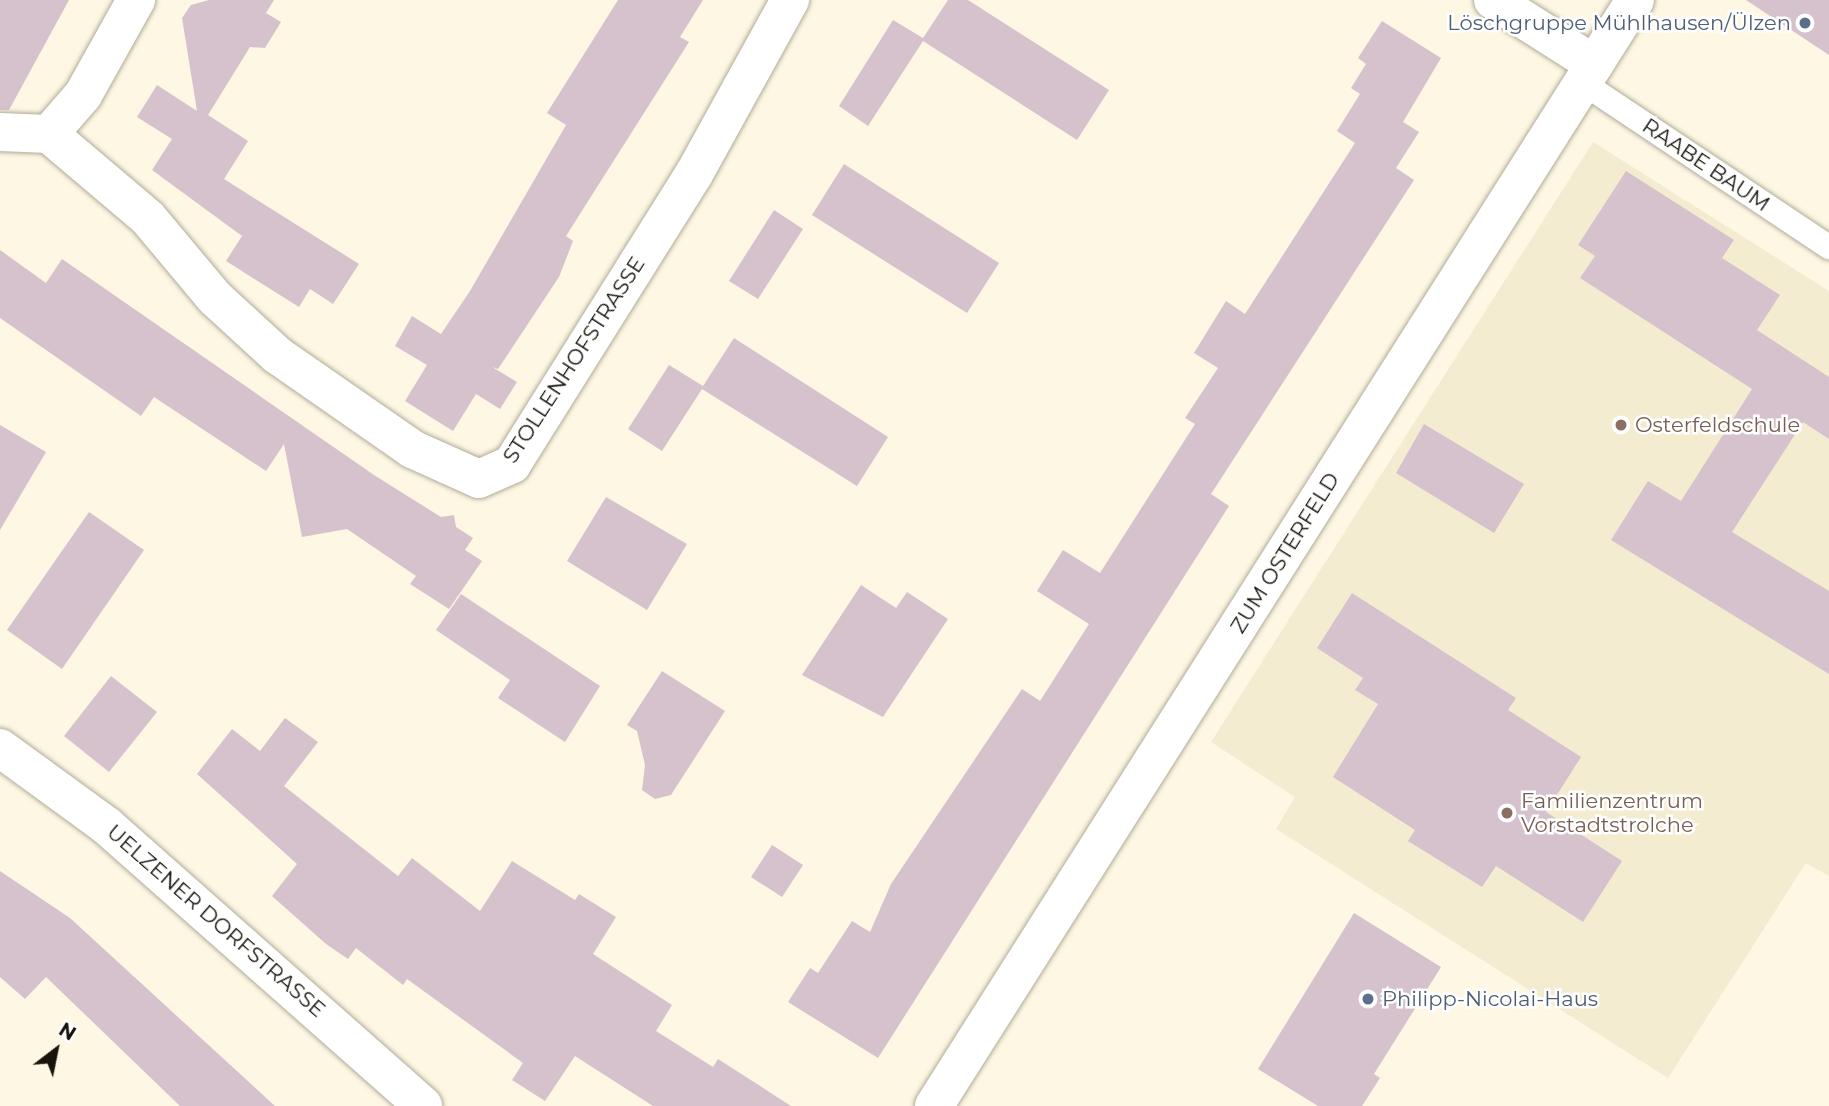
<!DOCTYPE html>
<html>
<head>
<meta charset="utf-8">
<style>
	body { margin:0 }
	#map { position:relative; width:1829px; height:1106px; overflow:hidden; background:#fdf7e3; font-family:Montserrat,sans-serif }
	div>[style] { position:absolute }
	.built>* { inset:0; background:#f3ecd1 }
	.building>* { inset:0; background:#d6c2cc }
	.roads { filter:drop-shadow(0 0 2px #b1ab99) drop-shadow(0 0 2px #b1ab99) }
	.lane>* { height:24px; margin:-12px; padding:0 12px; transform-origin:12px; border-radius:12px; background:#fff }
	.street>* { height:38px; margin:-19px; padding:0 19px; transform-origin:19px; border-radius:19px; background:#fff }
	.secondary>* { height:38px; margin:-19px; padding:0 19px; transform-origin:19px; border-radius:19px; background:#fff }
	.dots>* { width:19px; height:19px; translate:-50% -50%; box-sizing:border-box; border:4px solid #fff; border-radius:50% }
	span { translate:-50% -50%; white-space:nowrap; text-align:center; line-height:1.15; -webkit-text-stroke:5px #fff; paint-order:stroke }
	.service-label { font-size:21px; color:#4e5e75 }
	.right { translate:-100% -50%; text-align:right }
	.left { translate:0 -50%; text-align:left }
	.street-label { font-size:21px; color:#16140d }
	.education-label { font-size:21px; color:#785e54 }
	.north { position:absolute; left:21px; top:1015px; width:70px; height:70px; -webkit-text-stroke:5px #fff; paint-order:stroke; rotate:32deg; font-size:19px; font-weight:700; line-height:28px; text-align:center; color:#16140d }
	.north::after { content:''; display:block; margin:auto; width:24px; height:32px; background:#16140d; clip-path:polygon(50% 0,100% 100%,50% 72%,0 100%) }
</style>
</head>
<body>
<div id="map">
	<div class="built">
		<i style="clip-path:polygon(1593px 142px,1829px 291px,1829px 876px,1806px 863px,1668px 1078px,1276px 829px,1295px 797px,1211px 742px)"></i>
	</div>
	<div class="building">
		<i style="clip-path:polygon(0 0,69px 0,9px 110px,0 110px)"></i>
		<i style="clip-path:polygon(209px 0,274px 0,266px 13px,281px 22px,265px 48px,250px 47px,208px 115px,248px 141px,224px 179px,359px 264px,333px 304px,310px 289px,299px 307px,226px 261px,242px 236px,152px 170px,172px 139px,137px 117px,157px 85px,197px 111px,182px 18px,191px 5px)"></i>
		<i style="clip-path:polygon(618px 0,703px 0,680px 37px,689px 42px,566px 236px,573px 241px,559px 277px,498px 369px,492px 367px,517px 382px,500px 409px,476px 394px,453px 431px,405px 401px,427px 365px,395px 346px,412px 316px,441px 334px,470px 291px,566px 125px,547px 113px)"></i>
		<i style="clip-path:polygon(948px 0,968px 0,1109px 90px,1077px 140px,923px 41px,868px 126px,839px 106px,893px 20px,923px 38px)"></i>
		<i style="clip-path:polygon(1746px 0,1829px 0,1829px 55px)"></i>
		<i style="clip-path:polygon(1382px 21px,1441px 58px,1403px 122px,1419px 132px,1396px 168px,1414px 180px,1211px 494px,1229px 506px,878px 1058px,788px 1002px,810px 968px,818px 973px,852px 921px,870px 932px,891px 884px,1022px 689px,1040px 701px,1089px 624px,1037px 591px,1063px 550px,1100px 573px,1195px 424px,1185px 418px,1218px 368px,1194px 353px,1226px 301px,1245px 314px,1355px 143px,1337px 131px,1360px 94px,1351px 88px,1366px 64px,1358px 58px)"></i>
		<i style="clip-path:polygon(844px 164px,999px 263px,967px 313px,812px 215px)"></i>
		<i style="clip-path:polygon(1626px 171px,1734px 240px,1722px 258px,1780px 295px,1757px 330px,1829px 377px,1829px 439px,1803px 422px,1732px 532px,1829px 591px,1829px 674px,1611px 540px,1648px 481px,1681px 501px,1752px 389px,1580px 278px,1595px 256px,1578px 245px)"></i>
		<i style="clip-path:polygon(774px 210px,803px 229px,758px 299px,729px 281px)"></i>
		<i style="clip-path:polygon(0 250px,46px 283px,62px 259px,374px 475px,441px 517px,454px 515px,456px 527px,473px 538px,465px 550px,482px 561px,449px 609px,410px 584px,416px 576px,347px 529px,302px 537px,284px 444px,266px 471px,154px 397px,141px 416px,0 318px)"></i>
		<i style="clip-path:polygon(734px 338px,888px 437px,857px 486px,702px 389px,662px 451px,628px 429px,669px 365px,703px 386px)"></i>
		<i style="clip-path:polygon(1424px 424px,1524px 484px,1494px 533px,1396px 473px)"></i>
		<i style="clip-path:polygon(0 425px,46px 452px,0 530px)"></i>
		<i style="clip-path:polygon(606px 497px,687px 544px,647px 610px,567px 561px)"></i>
		<i style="clip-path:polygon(89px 512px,144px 550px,62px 669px,7px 630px)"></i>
		<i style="clip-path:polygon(861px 585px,896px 608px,907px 592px,948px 619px,883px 717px,802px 675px)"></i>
		<i style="clip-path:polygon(1352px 593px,1516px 698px,1508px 710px,1581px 757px,1546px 812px,1622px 861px,1583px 922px,1496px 866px,1482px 887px,1408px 841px,1415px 830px,1333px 777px,1378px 704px,1355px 690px,1363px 678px,1317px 648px)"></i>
		<i style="clip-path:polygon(461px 594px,600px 686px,565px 742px,498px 698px,510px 680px,436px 630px)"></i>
		<i style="clip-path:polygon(662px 671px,725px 711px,671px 795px,655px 799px,642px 790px,645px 765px,637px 731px,627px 725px)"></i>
		<i style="clip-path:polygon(111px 676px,157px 712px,109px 772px,64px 736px)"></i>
		<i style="clip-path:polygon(285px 718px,318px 742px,284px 786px,398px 876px,412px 858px,480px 911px,512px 861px,575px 900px,579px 894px,616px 917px,593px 954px,672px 1005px,656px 1031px,713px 1067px,718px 1059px,791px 1106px,653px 1106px,575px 1056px,545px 1101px,512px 1080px,523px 1063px,407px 979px,403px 985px,356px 948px,348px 959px,326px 944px,272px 896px,297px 864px,197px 774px,232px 729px,260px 751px)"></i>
		<i style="clip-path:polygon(772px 845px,803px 865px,782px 897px,751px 877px)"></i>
		<i style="clip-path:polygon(0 871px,70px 918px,275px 1106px,180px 1106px,46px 977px,25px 999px,0 977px)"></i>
		<i style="clip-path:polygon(1354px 913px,1441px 967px,1374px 1074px,1380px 1078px,1362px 1106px,1318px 1106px,1258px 1069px)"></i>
	</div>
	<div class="roads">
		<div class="lane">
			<i style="left:1583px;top:83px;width:296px;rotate:33.7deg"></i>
		</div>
		<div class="street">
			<i style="left:1493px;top:0;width:120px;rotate:32.4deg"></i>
			<i style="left:0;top:132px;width:49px;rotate:2.3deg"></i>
			<i style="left:49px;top:134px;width:52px;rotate:-48.9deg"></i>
			<i style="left:83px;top:95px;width:109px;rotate:-60.8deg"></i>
			<i style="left:49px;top:134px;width:130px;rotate:40.3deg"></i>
			<i style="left:148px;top:218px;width:104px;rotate:50.1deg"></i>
			<i style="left:215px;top:298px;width:84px;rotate:42.6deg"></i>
			<i style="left:277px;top:355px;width:165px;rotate:34.8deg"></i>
			<i style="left:412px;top:449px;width:73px;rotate:24.1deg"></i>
			<i style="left:479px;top:479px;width:36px;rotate:-24deg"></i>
			<i style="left:512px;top:464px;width:342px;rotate:-57.9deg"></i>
			<i style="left:694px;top:174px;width:199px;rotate:-61.1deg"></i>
			<i style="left:934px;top:1106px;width:1309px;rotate:-57.63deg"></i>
		</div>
		<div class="secondary">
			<i style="left:0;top:748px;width:132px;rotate:36.1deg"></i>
			<i style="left:107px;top:826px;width:422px;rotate:41.5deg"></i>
		</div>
	</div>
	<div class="dots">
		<i style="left:1805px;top:23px;background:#5c6f8a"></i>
		<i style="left:1621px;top:425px;background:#8d6e63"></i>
		<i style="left:1507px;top:813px;background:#8d6e63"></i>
		<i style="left:1368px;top:999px;background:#5c6f8a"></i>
	</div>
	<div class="service-label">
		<span class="right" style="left:1791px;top:23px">Löschgruppe Mühlhausen/Ülzen</span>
		<span class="left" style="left:1382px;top:999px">Philipp-Nicolai-Haus</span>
	</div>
	<div class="street-label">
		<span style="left:1706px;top:165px;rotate:34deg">RAABE BAUM</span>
		<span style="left:574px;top:360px;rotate:-57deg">STOLLENHOFSTRASSE</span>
		<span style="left:1285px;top:553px;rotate:-58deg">ZUM OSTERFELD</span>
		<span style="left:216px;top:921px;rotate:41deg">UELZENER DORFSTRASSE</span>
	</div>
	<div class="education-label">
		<span class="left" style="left:1635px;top:425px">Osterfeldschule</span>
		<span class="left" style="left:1521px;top:813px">Familienzentrum<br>Vorstadtstrolche</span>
	</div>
	<div class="north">N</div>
</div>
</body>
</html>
